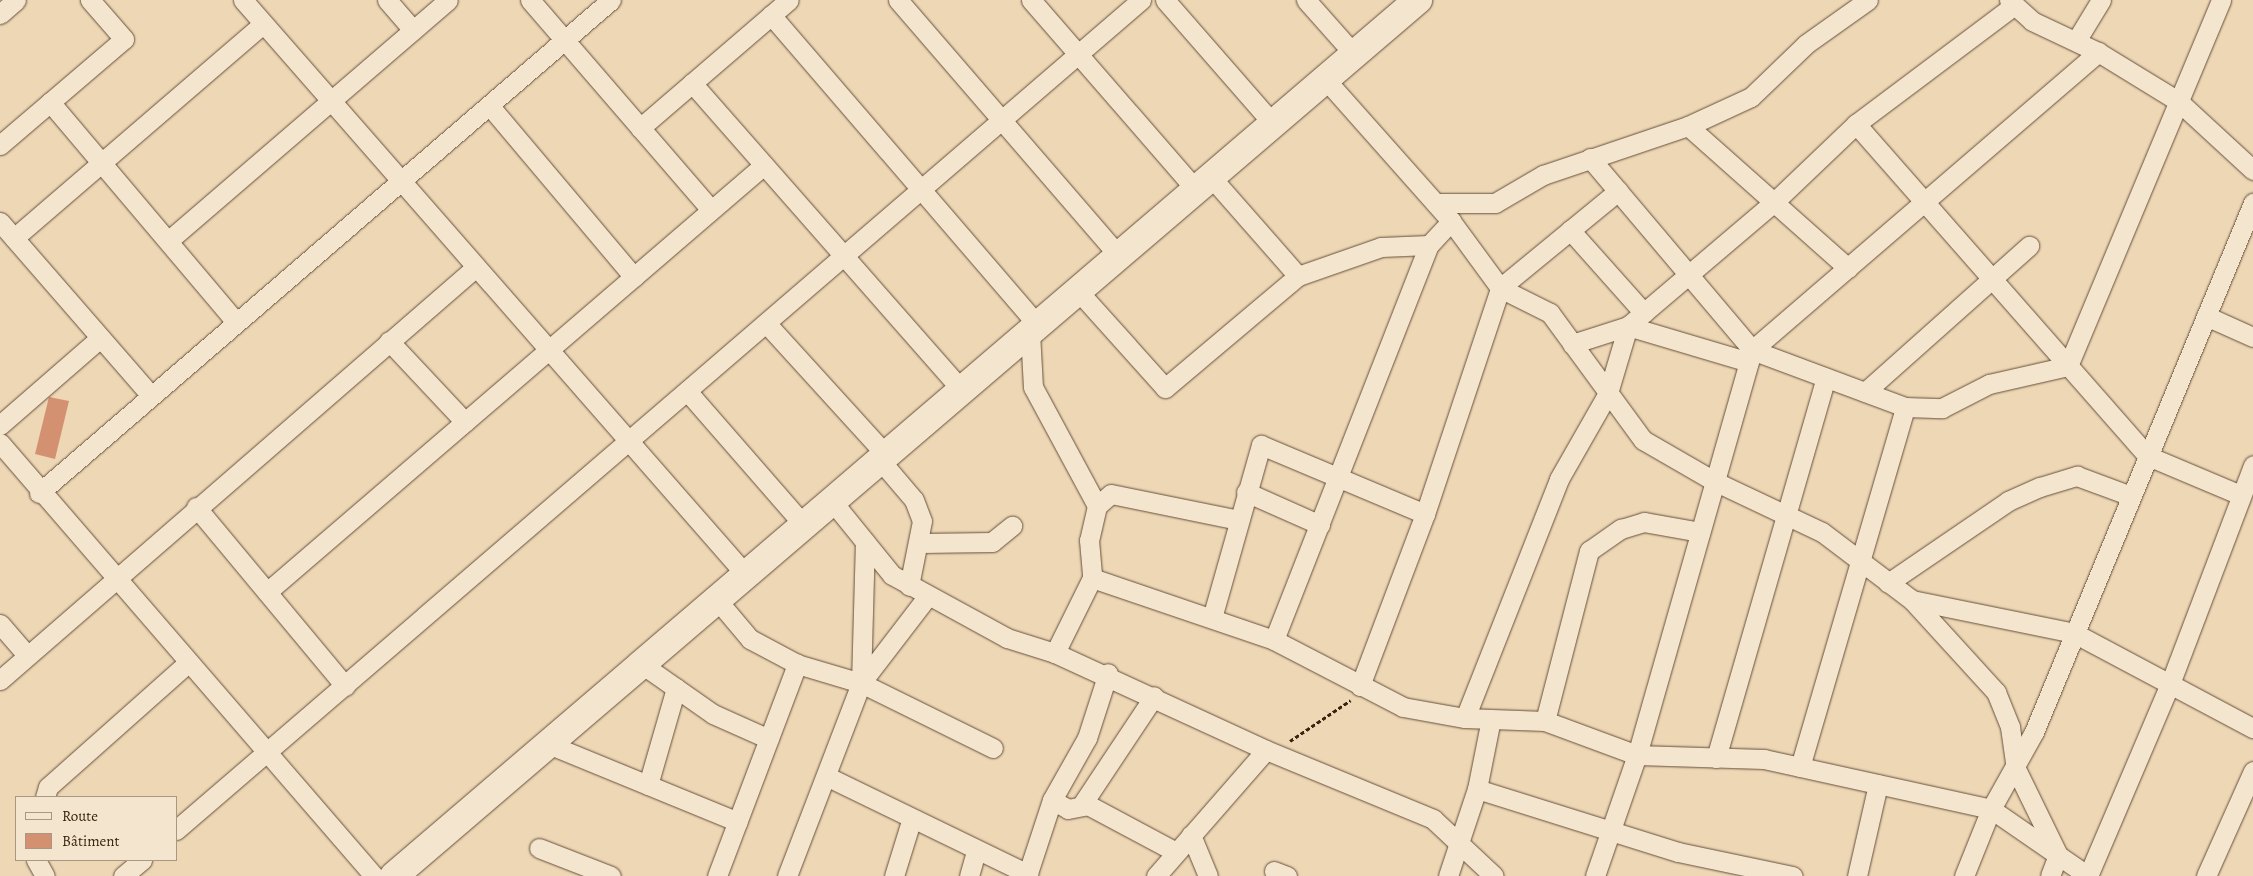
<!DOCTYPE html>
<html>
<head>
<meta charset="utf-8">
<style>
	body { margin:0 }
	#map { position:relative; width:2253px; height:876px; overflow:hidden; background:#eed7b5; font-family:Alegreya,serif }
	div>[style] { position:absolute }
	.building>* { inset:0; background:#d39171 }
	.path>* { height:3px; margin-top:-1.5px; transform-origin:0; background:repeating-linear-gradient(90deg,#382211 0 4px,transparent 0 6.5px) }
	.roads { filter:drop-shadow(0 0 1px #664f3a) drop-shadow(0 0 1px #664f3a) }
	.street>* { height:19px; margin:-9.5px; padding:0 9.5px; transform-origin:9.5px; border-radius:9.5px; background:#f4e5cf }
	.secondary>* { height:28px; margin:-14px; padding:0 14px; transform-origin:14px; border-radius:14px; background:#f4e5cf }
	span { translate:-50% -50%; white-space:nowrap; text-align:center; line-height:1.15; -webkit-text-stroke:5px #f4e5cf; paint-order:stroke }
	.legend { position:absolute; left:15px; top:796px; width:162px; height:65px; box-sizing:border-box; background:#f4e5cf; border:1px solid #a99783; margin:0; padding:6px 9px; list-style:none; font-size:15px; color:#382211 }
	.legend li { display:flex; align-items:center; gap:10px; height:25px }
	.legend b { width:25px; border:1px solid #a99783 }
</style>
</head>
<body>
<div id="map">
	<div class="building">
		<i style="clip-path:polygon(49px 397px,69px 401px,55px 459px,35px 454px)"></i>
	</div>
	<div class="path">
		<i style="left:1290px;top:741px;width:73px;rotate:-33.9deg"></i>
	</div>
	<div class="roads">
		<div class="street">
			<i style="left:243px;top:0;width:764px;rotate:48.82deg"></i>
			<i style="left:387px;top:0;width:40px;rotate:49deg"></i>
			<i style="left:530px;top:0;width:277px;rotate:49.2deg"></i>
			<i style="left:898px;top:0;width:338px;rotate:49.2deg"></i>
			<i style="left:1031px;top:0;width:252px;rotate:49deg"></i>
			<i style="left:1165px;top:0;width:164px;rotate:48.9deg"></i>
			<i style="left:1306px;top:0;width:72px;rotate:48.4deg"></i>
			<i style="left:2009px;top:0;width:31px;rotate:42deg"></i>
			<i style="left:2032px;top:21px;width:73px;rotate:25.2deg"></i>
			<i style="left:2098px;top:52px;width:94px;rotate:31.5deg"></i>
			<i style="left:2178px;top:101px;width:102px;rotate:42.6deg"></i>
			<i style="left:0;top:14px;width:21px;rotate:-41deg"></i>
			<i style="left:771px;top:15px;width:409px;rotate:49.3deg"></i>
			<i style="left:2076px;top:41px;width:48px;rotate:-58.6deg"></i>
			<i style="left:1326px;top:80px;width:188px;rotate:48.4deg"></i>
			<i style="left:1451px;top:221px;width:83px;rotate:53.8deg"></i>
			<i style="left:1500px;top:288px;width:56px;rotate:26.6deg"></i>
			<i style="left:1550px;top:313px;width:157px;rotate:53.8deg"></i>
			<i style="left:1643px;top:440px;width:82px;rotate:30deg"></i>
			<i style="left:1714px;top:481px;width:119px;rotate:25.3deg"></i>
			<i style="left:1822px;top:532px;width:113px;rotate:37.1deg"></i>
			<i style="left:1912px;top:600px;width:165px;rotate:11.5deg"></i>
			<i style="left:2074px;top:633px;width:203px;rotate:28deg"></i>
			<i style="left:692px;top:83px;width:409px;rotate:48.7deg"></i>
			<i style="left:50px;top:102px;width:288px;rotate:49.8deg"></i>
			<i style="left:489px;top:105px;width:225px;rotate:49.9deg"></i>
			<i style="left:1856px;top:124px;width:442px;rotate:48.7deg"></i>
			<i style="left:2148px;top:456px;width:101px;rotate:22.8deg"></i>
			<i style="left:1688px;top:126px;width:214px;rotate:41.6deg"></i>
			<i style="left:640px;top:128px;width:196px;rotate:-40.7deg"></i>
			<i style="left:0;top:145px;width:163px;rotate:-40.5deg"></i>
			<i style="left:124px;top:39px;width:52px;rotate:-131.1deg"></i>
			<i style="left:1590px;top:158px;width:251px;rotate:49.8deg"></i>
			<i style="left:1752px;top:350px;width:163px;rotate:20.4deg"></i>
			<i style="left:1905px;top:407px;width:37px;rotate:2deg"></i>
			<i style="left:1942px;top:408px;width:53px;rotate:-27.1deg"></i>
			<i style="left:1989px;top:384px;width:81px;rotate:-12.8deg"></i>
			<i style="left:2068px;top:366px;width:397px;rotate:-67.3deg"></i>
			<i style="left:1211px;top:177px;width:132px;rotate:48.7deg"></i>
			<i style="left:1298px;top:276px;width:88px;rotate:-19.3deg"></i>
			<i style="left:1381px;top:247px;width:48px;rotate:-2.4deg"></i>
			<i style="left:1436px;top:203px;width:59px"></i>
			<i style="left:1495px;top:203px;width:56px;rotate:-30.3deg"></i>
			<i style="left:1543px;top:175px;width:153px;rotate:-18.7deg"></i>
			<i style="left:1688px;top:126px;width:69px;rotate:-24.7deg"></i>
			<i style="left:1751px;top:97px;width:76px;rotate:-43.9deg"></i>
			<i style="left:1806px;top:44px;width:76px;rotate:-35.4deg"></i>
			<i style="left:0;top:222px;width:230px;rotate:49deg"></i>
			<i style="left:1570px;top:230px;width:111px;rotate:48.3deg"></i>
			<i style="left:14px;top:238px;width:328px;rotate:-40.7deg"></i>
			<i style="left:168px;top:241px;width:369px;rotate:-40.7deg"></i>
			<i style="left:1079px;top:292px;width:129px;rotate:48.1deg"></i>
			<i style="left:1165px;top:388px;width:174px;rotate:-40.1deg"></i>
			<i style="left:2206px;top:316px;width:51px;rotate:24.1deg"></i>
			<i style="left:766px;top:323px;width:178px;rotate:47.7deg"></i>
			<i style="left:1030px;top:332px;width:55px;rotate:86.9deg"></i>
			<i style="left:1033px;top:387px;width:135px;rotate:61.7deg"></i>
			<i style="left:1097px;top:506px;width:35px;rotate:103deg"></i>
			<i style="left:1089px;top:540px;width:38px;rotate:85deg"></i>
			<i style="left:1092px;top:578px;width:84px;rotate:116.3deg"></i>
			<i style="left:1055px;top:653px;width:232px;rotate:24.7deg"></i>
			<i style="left:1266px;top:750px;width:181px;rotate:22.4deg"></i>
			<i style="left:1433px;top:819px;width:83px;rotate:43.1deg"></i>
			<i style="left:389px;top:341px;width:111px;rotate:46.8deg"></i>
			<i style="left:1572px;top:344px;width:59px;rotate:-17.8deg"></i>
			<i style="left:1628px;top:326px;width:126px;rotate:16.6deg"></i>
			<i style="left:687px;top:391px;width:178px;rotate:48.9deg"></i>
			<i style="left:1865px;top:392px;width:220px;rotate:-41.7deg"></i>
			<i style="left:0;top:425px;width:133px;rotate:-41deg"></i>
			<i style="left:0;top:443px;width:572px;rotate:49.18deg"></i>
			<i style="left:880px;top:460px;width:52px;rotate:49.6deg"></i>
			<i style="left:914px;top:500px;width:22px;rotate:69deg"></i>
			<i style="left:922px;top:521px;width:66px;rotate:101.3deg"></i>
			<i style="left:1246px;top:492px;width:81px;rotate:24deg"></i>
			<i style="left:39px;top:493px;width:755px;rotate:-40.76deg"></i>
			<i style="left:832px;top:501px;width:95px;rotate:51deg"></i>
			<i style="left:892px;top:575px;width:131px;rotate:28.7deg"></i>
			<i style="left:1007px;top:638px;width:50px;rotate:17.4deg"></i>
			<i style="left:1097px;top:506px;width:18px;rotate:-41deg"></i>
			<i style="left:1111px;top:494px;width:131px;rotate:11.5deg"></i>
			<i style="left:196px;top:507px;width:233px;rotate:50.2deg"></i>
			<i style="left:921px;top:543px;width:71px;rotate:-0.8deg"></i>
			<i style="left:992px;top:542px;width:26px;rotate:-39deg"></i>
			<i style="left:1092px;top:578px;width:192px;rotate:18.8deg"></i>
			<i style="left:1274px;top:640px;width:145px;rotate:27.4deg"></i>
			<i style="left:1403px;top:707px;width:63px;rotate:10.1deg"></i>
			<i style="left:1465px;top:718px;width:80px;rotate:2.1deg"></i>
			<i style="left:1545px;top:721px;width:98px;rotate:20.3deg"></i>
			<i style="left:1637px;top:755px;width:127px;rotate:1.8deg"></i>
			<i style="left:1764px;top:759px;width:232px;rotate:12.4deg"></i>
			<i style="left:1991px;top:809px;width:118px;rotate:34.6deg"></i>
			<i style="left:1888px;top:583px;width:145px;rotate:-34.3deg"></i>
			<i style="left:2008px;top:501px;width:35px;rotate:-24deg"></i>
			<i style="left:2040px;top:487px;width:39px;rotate:-17deg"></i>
			<i style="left:2077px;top:476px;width:58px;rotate:20.3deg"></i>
			<i style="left:267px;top:592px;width:655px;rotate:-40.67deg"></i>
			<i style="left:1912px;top:600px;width:125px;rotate:47.6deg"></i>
			<i style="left:1996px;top:692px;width:38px;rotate:68deg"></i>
			<i style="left:2010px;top:727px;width:42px;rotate:81.9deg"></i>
			<i style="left:2016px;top:769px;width:96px;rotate:64deg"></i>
			<i style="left:2058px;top:855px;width:22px;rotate:111deg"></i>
			<i style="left:718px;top:601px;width:50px;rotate:49.9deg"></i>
			<i style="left:750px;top:639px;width:53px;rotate:28deg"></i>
			<i style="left:797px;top:664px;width:67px;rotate:16.5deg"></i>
			<i style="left:861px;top:683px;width:147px;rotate:26.2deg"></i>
			<i style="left:1212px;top:618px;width:180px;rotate:-74.2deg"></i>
			<i style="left:1261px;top:445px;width:178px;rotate:22.8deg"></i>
			<i style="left:0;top:624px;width:40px;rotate:49deg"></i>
			<i style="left:1274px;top:640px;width:424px;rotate:-68.6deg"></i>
			<i style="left:1429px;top:245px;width:33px;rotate:-47deg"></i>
			<i style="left:643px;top:665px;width:85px;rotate:35deg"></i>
			<i style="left:713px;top:714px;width:61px;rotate:24.1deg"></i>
			<i style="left:0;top:680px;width:630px;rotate:-40.95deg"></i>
			<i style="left:861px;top:683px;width:141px;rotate:-88.4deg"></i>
			<i style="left:1360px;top:686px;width:184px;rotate:-69.3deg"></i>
			<i style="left:1425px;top:514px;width:238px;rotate:-71.6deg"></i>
			<i style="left:1500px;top:288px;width:153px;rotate:-39.4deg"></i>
			<i style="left:1465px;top:718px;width:257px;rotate:-68.5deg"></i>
			<i style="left:1559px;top:479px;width:99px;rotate:-60.3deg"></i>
			<i style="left:1608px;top:393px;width:70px;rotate:-73.4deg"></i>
			<i style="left:1628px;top:326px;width:189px;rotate:-40.3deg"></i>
			<i style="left:1772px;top:204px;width:116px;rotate:-43.6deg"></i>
			<i style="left:1856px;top:124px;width:196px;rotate:-36.9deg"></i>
			<i style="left:1545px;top:721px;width:176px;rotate:-75.5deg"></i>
			<i style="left:1589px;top:551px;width:39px;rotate:-35deg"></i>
			<i style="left:1621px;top:529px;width:24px;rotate:-17deg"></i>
			<i style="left:1644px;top:522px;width:57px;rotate:10.1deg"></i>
			<i style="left:548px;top:744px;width:205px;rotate:22.3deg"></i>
			<i style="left:1716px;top:758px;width:396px;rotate:-73.9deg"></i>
			<i style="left:1800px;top:767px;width:375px;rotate:-73.7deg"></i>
			<i style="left:826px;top:776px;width:225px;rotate:25.9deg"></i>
			<i style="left:648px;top:785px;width:101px;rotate:-73.9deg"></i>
			<i style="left:1477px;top:789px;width:211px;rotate:17.4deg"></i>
			<i style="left:1678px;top:852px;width:117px;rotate:11.8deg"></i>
			<i style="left:45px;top:797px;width:10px;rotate:-73deg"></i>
			<i style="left:48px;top:787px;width:188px;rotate:-41.6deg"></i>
			<i style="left:1052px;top:800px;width:18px;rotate:29deg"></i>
			<i style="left:1068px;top:809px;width:20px;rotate:-11deg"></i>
			<i style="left:1088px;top:805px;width:100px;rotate:28.1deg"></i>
			<i style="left:1083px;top:803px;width:128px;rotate:-56.4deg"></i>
			<i style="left:176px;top:830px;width:1273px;rotate:-40.7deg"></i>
			<i style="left:1191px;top:835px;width:44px;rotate:67.5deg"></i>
			<i style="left:539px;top:848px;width:77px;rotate:21.3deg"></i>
			<i style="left:36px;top:860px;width:18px;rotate:61deg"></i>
			<i style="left:1274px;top:871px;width:14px;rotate:21deg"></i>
			<i style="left:123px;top:876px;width:25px;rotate:-40deg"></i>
			<i style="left:717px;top:876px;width:227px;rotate:-69.3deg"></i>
			<i style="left:787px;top:876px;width:207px;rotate:-69deg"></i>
			<i style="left:861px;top:683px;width:108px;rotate:-52.5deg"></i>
			<i style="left:894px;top:876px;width:58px;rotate:-72.8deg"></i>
			<i style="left:969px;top:876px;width:25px;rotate:-74deg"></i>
			<i style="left:1027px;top:876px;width:80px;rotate:-71.8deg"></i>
			<i style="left:1052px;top:800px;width:71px;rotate:-60.6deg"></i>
			<i style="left:1087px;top:738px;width:68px;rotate:-72.1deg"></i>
			<i style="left:1156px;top:876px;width:167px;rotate:-48.9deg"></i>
			<i style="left:1448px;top:876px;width:92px;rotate:-71.6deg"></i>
			<i style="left:1477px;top:789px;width:71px;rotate:-78.7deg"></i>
			<i style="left:1595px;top:876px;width:128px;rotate:-70.9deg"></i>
			<i style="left:1637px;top:755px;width:421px;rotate:-74.1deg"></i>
			<i style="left:1752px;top:350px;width:457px;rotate:-40.7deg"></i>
			<i style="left:1857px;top:876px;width:94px;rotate:-77.1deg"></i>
			<i style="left:1964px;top:876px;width:72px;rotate:-68.1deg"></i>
			<i style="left:1991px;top:809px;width:88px;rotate:-60.8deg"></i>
			<i style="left:2034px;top:732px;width:573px;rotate:-67.51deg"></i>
			<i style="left:2088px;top:876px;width:209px;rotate:-66.9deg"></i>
			<i style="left:2170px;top:684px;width:234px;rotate:-69.2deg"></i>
			<i style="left:2206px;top:876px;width:115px;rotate:-65.9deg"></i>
		</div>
		<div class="secondary">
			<i style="left:394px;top:876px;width:1348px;rotate:-40.55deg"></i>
		</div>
	</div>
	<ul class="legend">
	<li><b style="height:6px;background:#f4e5cf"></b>Route</li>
	<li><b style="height:14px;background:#d39171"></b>Bâtiment</li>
	</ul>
</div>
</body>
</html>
